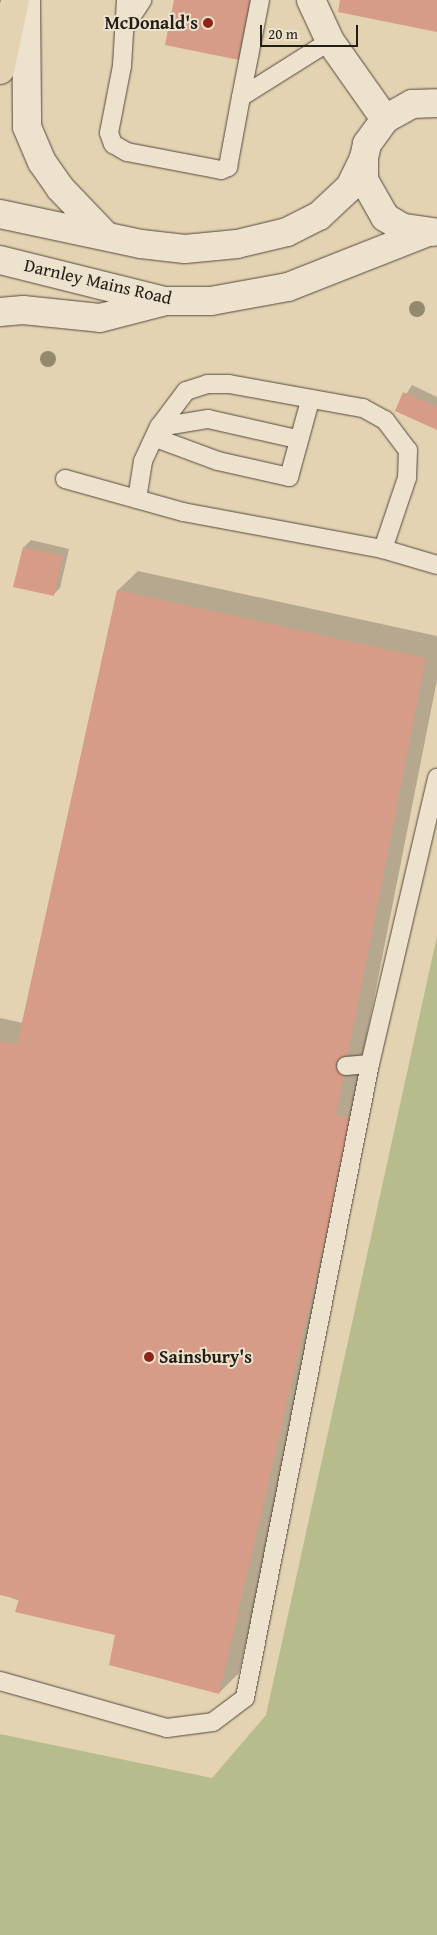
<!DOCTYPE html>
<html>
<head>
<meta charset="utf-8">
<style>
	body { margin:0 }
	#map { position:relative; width:437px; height:1935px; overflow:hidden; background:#e4d3b3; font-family:"Gentium Book Plus",serif }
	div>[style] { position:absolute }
	.green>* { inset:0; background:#b6bc8b }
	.shadow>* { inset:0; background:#0003 }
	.building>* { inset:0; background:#d69c87 }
	.roads { filter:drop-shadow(0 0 1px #544a3c) drop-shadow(0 0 1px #544a3c) }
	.service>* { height:18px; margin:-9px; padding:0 9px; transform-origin:9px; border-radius:9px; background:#ede2ce }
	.minor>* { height:28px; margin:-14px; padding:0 14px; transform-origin:14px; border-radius:14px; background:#ede2ce }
	.tertiary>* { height:28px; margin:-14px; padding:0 14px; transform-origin:14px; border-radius:14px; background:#ede2ce }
	.primary>* { height:28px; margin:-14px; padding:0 14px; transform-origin:14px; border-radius:14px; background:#e4d3b3 }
	.trees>* { width:16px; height:16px; margin:-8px; border-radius:50%; background:#93896f }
	.dots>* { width:14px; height:14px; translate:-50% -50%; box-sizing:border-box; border:2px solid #ede2ce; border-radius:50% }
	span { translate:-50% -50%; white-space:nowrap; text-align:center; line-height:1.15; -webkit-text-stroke:4px #ede2ce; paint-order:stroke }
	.poi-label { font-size:18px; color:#241d14; font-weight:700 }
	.right { translate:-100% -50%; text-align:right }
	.left { translate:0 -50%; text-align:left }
	.street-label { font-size:18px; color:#241d14 }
	.scale { position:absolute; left:260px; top:25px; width:98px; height:22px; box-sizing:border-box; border:2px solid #241d14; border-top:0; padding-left:6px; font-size:15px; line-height:18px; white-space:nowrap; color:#241d14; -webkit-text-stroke:4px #ede2ce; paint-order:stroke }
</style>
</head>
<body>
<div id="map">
	<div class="green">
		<i style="clip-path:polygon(437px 936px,437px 1935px,0 1935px,0 1734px,212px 1778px,266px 1715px)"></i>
	</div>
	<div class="shadow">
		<i style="clip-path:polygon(412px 385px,437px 397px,437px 428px,396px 410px)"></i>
		<i style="clip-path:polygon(31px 540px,69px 549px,60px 588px,53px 595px,24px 547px)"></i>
		<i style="clip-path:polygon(138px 571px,437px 636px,437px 680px,355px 1095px,372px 1099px,239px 1673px,219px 1693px,116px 1634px,0 1594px,0 1018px,23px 1023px,118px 590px)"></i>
	</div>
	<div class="building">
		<i style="clip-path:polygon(174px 0,251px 0,239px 60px,165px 45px)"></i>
		<i style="clip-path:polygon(340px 0,437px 0,437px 32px,338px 12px)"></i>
		<i style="clip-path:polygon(403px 392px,437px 407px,437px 430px,395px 411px)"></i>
		<i style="clip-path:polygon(23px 547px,63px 556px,54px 596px,13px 587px)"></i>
		<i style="clip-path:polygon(117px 590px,426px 658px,336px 1115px,353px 1119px,219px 1694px,109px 1665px,115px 1635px,15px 1612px,19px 1599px,0 1595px,0 1041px,17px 1045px)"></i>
	</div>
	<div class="roads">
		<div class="service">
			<i style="left:126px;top:0;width:66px;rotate:93.5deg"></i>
			<i style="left:122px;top:66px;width:68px;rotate:101deg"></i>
			<i style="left:109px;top:133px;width:12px;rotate:70deg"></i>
			<i style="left:113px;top:144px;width:16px;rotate:30deg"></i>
			<i style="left:127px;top:152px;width:96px;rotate:10.8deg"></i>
			<i style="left:221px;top:170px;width:8px;rotate:-23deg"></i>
			<i style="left:228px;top:167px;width:71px;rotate:-79.5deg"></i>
			<i style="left:241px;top:97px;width:105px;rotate:-32.2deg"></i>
			<i style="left:126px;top:25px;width:30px;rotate:-57deg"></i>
			<i style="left:241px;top:97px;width:99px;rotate:-78.9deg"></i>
			<i style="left:159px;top:427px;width:50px;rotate:-9.3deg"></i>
			<i style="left:208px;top:419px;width:91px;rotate:12.7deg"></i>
			<i style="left:156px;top:438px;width:66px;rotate:20.4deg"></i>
			<i style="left:218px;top:461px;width:73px;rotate:12.7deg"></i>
			<i style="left:289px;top:477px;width:79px;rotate:-74.6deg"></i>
			<i style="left:65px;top:479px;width:123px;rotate:15.6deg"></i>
			<i style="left:183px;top:512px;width:203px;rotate:10.5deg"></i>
			<i style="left:383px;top:549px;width:56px;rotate:16.5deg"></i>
			<i style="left:137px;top:499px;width:38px;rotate:-81deg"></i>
			<i style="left:143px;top:461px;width:38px;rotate:-65deg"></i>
			<i style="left:159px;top:427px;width:45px;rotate:-53.1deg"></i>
			<i style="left:186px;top:391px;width:22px;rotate:-18deg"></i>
			<i style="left:207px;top:384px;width:22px"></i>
			<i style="left:229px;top:384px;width:136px;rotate:10.2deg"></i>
			<i style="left:363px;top:408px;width:25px;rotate:29deg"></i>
			<i style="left:385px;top:420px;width:38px;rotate:53deg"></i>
			<i style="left:408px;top:450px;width:28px;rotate:92deg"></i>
			<i style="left:407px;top:478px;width:75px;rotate:108.7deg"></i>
			<i style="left:346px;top:1066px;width:24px;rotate:-5deg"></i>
			<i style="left:370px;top:1064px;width:294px;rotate:-76.8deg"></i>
			<i style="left:0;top:1681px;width:173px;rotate:15.7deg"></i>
			<i style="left:167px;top:1728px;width:46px;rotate:-7.4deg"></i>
			<i style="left:213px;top:1722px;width:40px;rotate:-37deg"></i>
			<i style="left:245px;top:1698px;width:646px;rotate:-78.85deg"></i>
		</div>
		<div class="minor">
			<i style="left:311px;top:0;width:45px;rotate:65.1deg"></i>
			<i style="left:330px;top:41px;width:95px;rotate:54.8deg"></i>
		</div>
		<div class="tertiary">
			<i style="left:26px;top:0;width:127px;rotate:89.5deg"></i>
			<i style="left:27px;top:127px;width:38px;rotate:67deg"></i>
			<i style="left:42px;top:162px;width:32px;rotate:55deg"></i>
			<i style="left:60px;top:188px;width:66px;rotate:46.2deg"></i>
			<i style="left:0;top:214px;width:144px;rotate:12deg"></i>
			<i style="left:141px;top:244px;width:44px;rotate:6.5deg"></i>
			<i style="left:185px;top:249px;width:52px;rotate:-5.5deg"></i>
			<i style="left:237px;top:244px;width:51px;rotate:-13.5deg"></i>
			<i style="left:287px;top:232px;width:36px;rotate:-27deg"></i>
			<i style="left:319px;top:216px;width:42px;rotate:-43.1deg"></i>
			<i style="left:350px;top:187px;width:32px;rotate:-64deg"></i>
			<i style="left:433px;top:232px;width:30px;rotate:-172deg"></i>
			<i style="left:403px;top:228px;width:21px;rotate:-149deg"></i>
			<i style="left:385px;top:217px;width:43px;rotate:-119.6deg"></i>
			<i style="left:364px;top:180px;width:22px;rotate:-90deg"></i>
			<i style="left:364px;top:158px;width:14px;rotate:-78deg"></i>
			<i style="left:367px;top:144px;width:31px;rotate:-54deg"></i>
			<i style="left:385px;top:119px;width:31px;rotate:-29deg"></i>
			<i style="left:412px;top:104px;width:25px;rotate:-2deg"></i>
			<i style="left:0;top:260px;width:170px;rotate:14deg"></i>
			<i style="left:165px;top:301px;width:46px"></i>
			<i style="left:211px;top:301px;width:78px;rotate:-10.3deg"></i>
			<i style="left:288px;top:287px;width:147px;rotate:-21.5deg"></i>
			<i style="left:0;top:312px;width:23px;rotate:-5deg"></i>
			<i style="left:23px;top:310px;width:77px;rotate:5.9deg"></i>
			<i style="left:100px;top:318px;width:64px;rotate:-14.5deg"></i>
		</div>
		<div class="primary">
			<i style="left:0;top:70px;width:72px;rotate:-77.9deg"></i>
		</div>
	</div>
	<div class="trees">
		<i style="left:417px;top:309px"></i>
		<i style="left:48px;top:359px"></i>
	</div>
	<div class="dots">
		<i style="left:208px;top:23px;background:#8f2418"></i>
		<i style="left:149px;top:1357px;background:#8f2418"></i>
	</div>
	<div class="poi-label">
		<span class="right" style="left:198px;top:23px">McDonald's</span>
		<span class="left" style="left:159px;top:1357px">Sainsbury's</span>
	</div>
	<div class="street-label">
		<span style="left:98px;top:282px;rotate:13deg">Darnley Mains Road</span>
	</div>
	<div class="scale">20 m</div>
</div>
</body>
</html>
